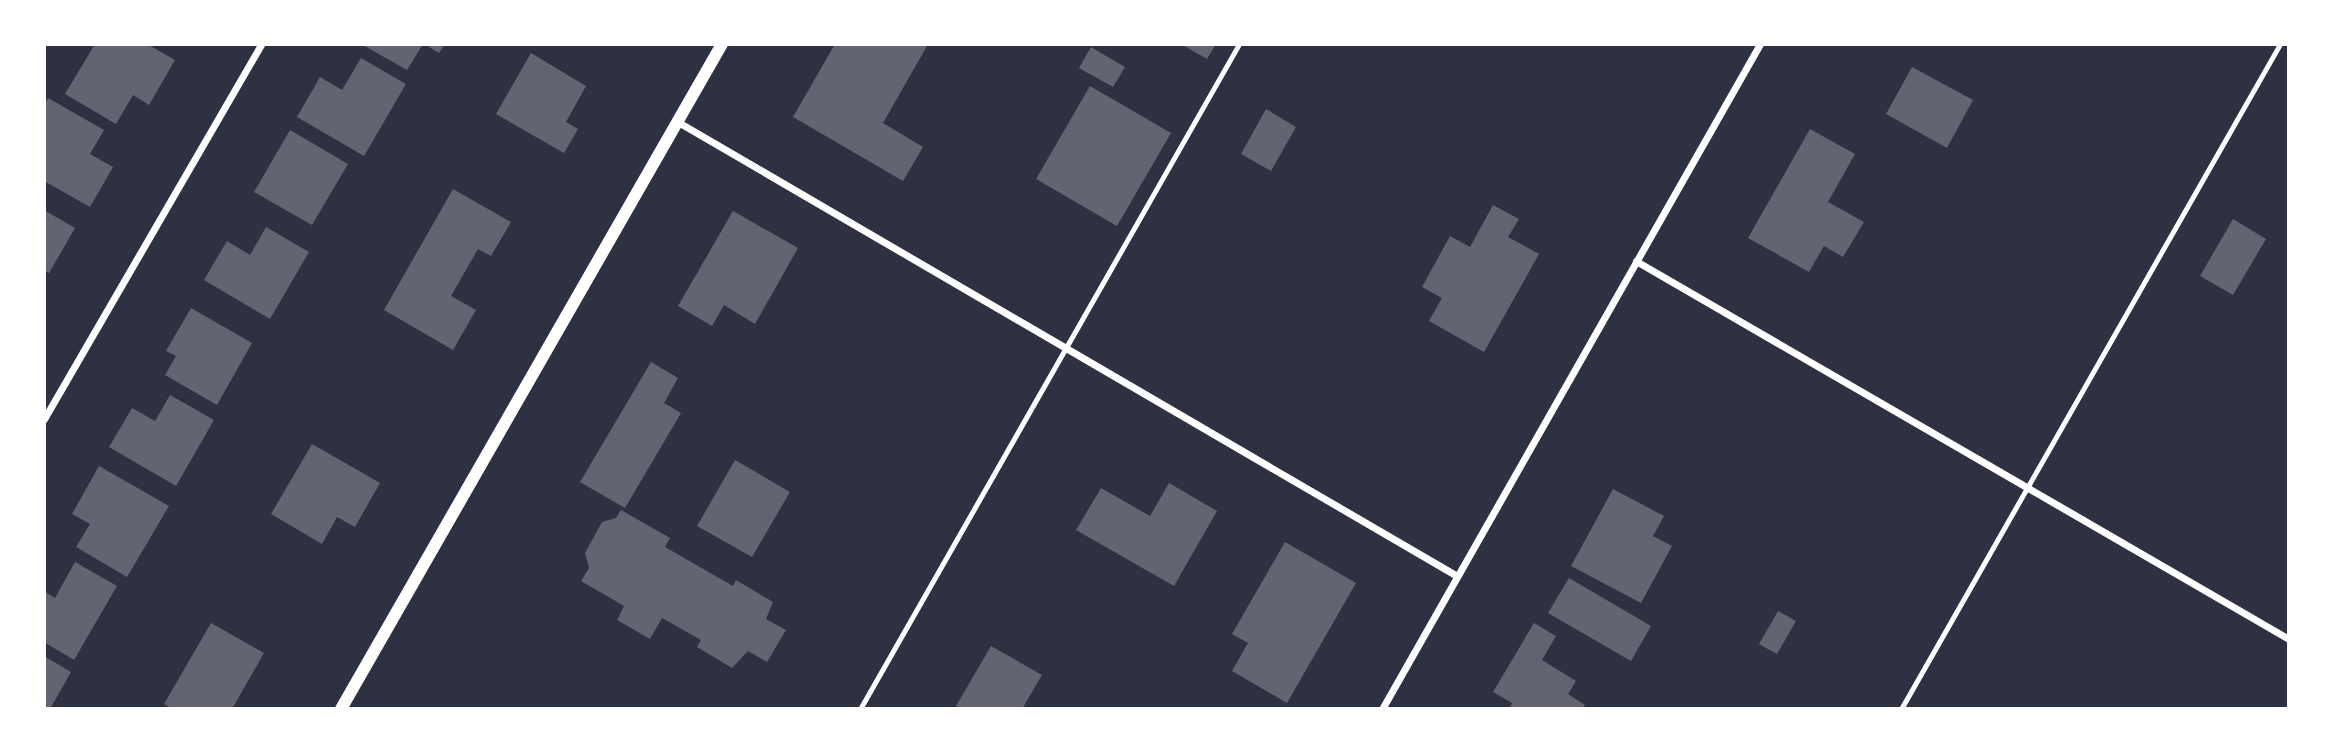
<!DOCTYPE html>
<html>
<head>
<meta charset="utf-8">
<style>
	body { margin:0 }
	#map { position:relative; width:2333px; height:753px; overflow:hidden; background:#2d3142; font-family:Merriweather,serif }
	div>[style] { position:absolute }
	.building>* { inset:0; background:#626471 }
	.service>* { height:5px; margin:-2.5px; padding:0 2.5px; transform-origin:2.5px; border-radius:2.5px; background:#fff }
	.minor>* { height:7px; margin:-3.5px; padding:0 3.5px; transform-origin:3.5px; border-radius:3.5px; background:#fff }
	.tertiary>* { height:12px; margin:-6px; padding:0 6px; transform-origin:6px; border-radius:6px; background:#fff }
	span { translate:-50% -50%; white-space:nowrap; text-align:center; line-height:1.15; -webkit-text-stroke:5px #fff; paint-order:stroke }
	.frame { position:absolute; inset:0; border:46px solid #fff; pointer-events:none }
</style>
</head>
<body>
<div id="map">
	<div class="building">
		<i style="clip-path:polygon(95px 44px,147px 44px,175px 60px,149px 105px,133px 95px,116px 124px,65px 94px)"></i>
		<i style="clip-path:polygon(361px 44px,423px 44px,407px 70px)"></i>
		<i style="clip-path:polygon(424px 44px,445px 44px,439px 53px)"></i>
		<i style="clip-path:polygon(835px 44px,927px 46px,883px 123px,923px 147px,903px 181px,793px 117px)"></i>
		<i style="clip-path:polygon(1181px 44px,1216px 44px,1207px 59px)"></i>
		<i style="clip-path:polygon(1091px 47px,1125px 67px,1113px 87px,1079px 68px)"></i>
		<i style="clip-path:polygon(531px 53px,586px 86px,566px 122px,578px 129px,564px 153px,496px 114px)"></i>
		<i style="clip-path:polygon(361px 58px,406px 84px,364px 156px,297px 117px,320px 77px,342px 90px)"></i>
		<i style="clip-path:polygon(1912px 67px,1973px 100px,1947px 148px,1886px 114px)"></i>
		<i style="clip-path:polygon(1090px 86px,1171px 133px,1117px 226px,1036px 179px)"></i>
		<i style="clip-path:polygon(48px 98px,104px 130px,90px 154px,113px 167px,90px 207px,44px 181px,44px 105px)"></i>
		<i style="clip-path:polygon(1266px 109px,1296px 127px,1271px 171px,1241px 154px)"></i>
		<i style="clip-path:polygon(1810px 129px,1855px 154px,1828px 202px,1864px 222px,1843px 257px,1824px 246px,1809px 272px,1748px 238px)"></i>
		<i style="clip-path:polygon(290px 130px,348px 164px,312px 225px,254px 192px)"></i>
		<i style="clip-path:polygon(453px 189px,511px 222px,491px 256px,478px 249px,451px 296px,476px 310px,453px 350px,384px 310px)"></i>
		<i style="clip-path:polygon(1493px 205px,1519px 219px,1508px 237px,1539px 254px,1484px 352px,1429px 321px,1442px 298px,1422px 287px,1450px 236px,1470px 247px)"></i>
		<i style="clip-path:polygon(44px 210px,75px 228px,49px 273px,44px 270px)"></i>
		<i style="clip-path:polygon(733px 211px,798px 248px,755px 324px,724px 305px,712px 326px,678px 306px)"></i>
		<i style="clip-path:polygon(2233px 219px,2266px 239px,2233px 295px,2200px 276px)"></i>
		<i style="clip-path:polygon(266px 227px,309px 252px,270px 319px,204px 280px,227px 241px,250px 255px)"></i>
		<i style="clip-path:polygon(191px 308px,252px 343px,217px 405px,165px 375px,176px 356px,166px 351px)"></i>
		<i style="clip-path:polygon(651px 362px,678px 378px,664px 403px,681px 413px,625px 508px,580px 482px)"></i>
		<i style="clip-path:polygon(170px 395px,214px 420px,176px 486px,109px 447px,132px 408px,155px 421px)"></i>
		<i style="clip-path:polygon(312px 444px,380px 483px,355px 527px,337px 517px,322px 544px,271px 514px)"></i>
		<i style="clip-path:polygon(735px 460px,790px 492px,752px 557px,697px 526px)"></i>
		<i style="clip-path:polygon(99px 466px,169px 506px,127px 577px,76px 547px,90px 524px,72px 514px)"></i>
		<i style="clip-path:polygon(1169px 483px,1217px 511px,1174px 586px,1076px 530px,1101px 488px,1150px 516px)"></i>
		<i style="clip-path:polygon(1613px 489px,1664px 516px,1653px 536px,1672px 546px,1641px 603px,1571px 566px)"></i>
		<i style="clip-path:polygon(621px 510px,670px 538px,665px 547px,733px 586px,736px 580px,773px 602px,766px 619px,786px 630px,767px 662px,748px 651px,732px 668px,697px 647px,701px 640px,662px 618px,650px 639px,617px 620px,624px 606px,581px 581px,589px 568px,585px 553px,602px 522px,616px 518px)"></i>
		<i style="clip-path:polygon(1285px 542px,1356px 583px,1287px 703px,1232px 671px,1248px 643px,1232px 634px)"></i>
		<i style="clip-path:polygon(75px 562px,117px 586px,74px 660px,44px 642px,44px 591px,55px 598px)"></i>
		<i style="clip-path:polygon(1569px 578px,1651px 626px,1631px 661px,1548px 613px)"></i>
		<i style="clip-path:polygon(1778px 611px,1796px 621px,1777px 654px,1759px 644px)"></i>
		<i style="clip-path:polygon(211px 623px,264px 653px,232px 709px,173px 709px,164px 704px)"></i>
		<i style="clip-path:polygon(1534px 623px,1556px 636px,1542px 660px,1576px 681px,1568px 694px,1585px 705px,1582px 709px,1509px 709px,1512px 703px,1493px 692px)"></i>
		<i style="clip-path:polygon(991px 646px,1042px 675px,1022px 709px,961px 709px,956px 706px)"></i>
		<i style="clip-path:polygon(44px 656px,71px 672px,50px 709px,44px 709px)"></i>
	</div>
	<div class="service">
		<i style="left:860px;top:709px;width:765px;rotate:-60.32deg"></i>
		<i style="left:1901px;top:709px;width:765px;rotate:-60.32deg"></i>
	</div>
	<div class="minor">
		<i style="left:678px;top:122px;width:902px;rotate:30.23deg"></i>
		<i style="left:1636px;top:261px;width:755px;rotate:30.07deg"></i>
		<i style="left:44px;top:419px;width:433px;rotate:-59.9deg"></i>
		<i style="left:1382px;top:709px;width:765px;rotate:-60.39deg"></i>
	</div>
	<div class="tertiary">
		<i style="left:341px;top:709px;width:766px;rotate:-60.19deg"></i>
	</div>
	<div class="frame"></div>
</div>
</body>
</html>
